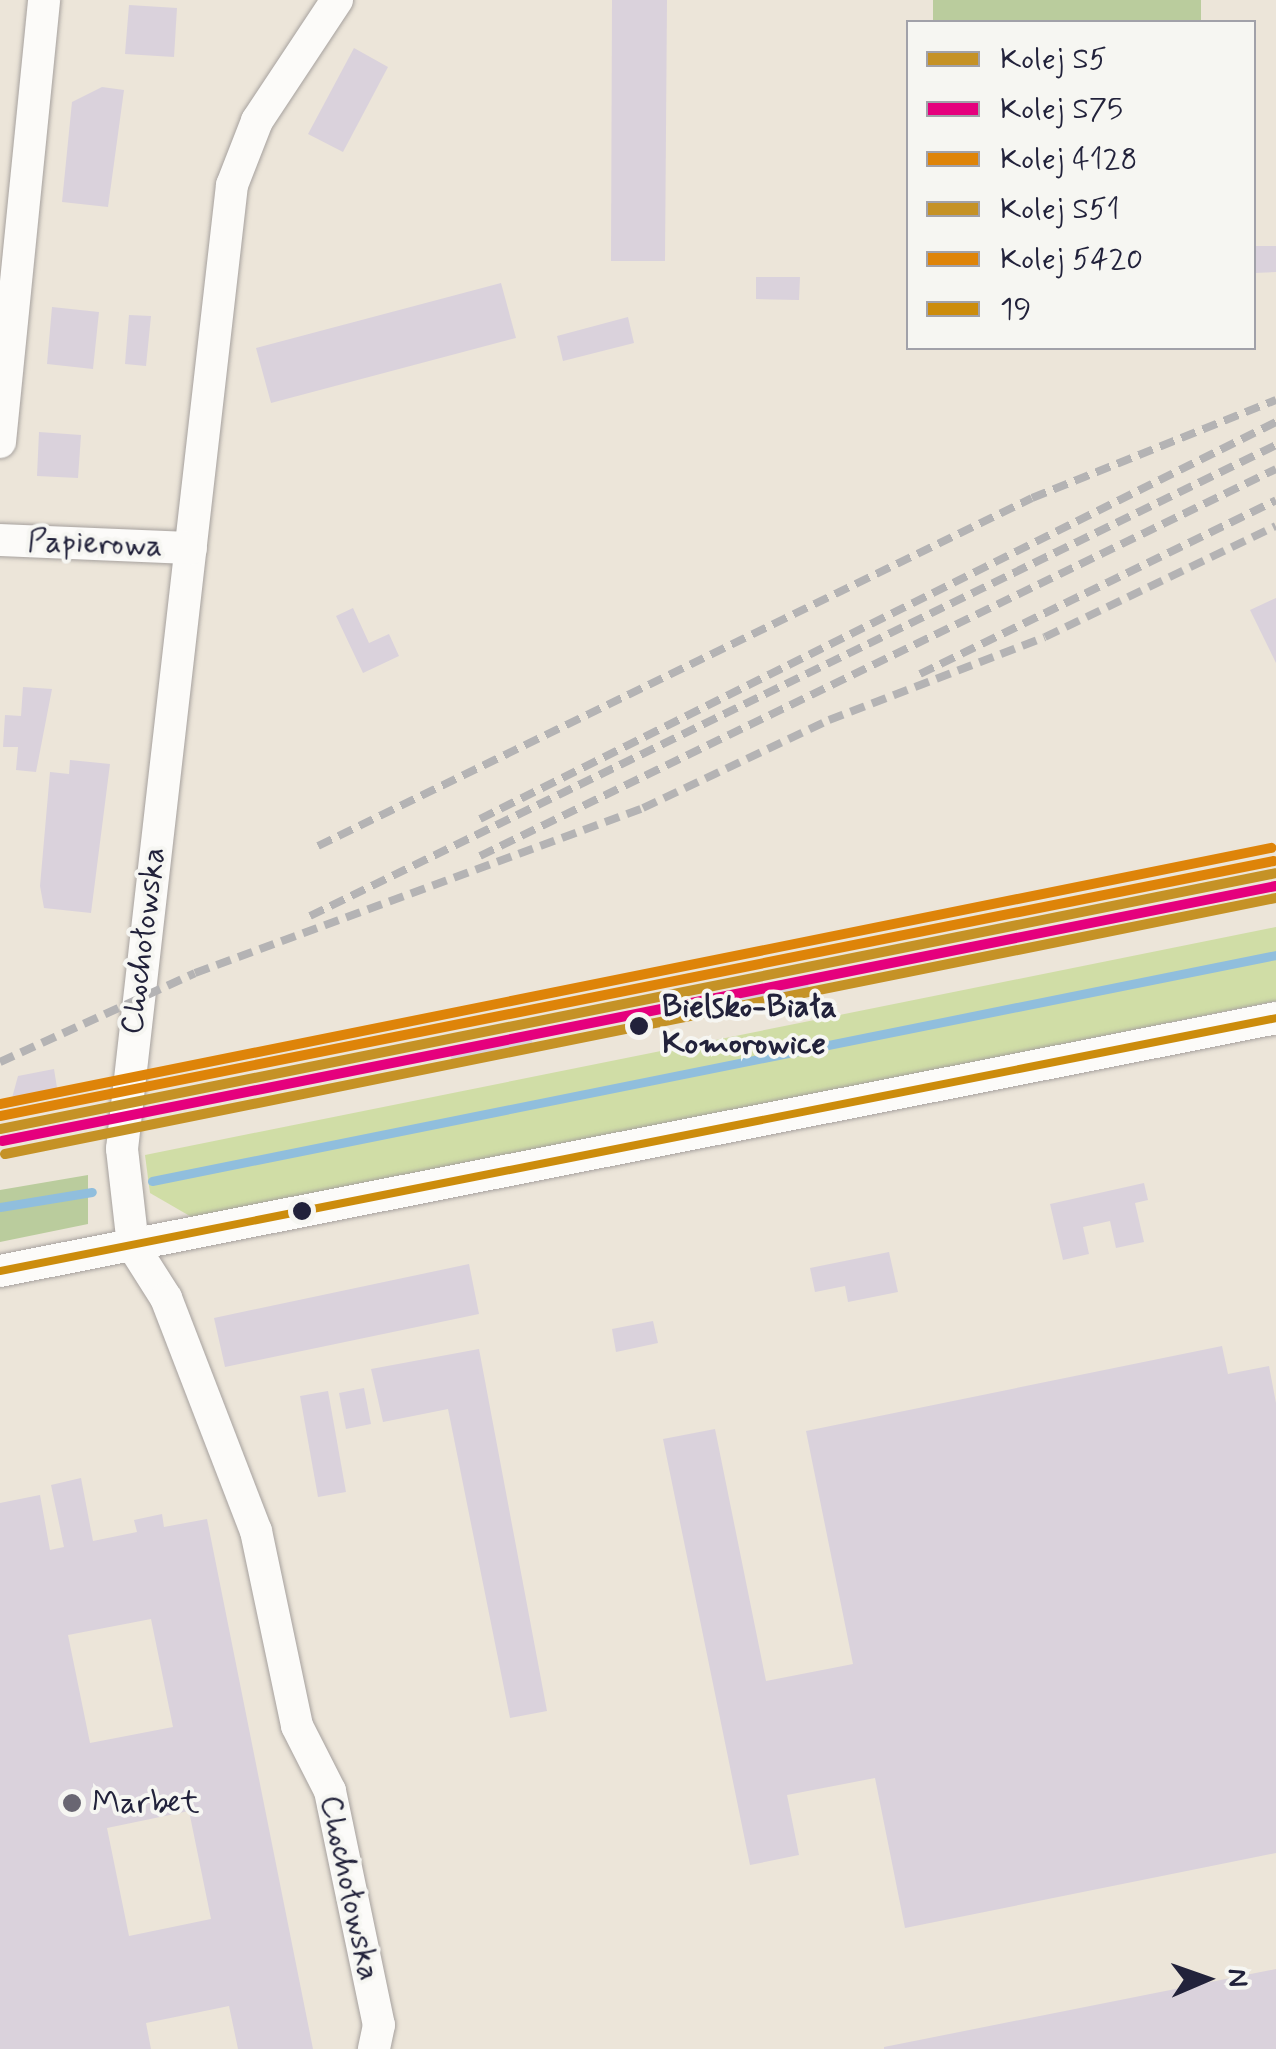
<!DOCTYPE html>
<html>
<head>
<meta charset="utf-8">
<style>
	body { margin:0 }
	#map { position:relative; width:1276px; height:2049px; overflow:hidden; background:#ece5d9; font-family:Mynerve,sans-serif }
	div>[style] { position:absolute }
	.green>* { inset:0; background:#d0dda6 }
	.forest>* { inset:0; background:#bacc9d }
	.stream>* { height:9px; margin:-4.5px; padding:0 4.5px; transform-origin:4.5px; border-radius:4.5px; background:#90bedd }
	.building>* { inset:0; background:#dad2dc }
	.roads { filter:drop-shadow(0 0 2px #a6a19e) drop-shadow(0 0 2px #a6a19e) }
	.minor>* { height:32px; margin:-16px; padding:0 16px; transform-origin:16px; border-radius:16px; background:#fcfbf9 }
	.rail>* { height:8px; margin-top:-4px; transform-origin:0; background:repeating-linear-gradient(90deg,#b4b3b4 0 15px,transparent 0 23px) }
	.bus-1>* { height:8px; margin:-4px; padding:0 4px; transform-origin:4px; border-radius:4px; background:#cc8c0c }
	.rail-1>* { height:10px; margin:-5px; padding:0 5px; transform-origin:5px; border-radius:5px; background:#c59226 }
	.rail-2>* { height:10px; margin:-5px; padding:0 5px; transform-origin:5px; border-radius:5px; background:#e5007d }
	.rail-3>* { height:10px; margin:-5px; padding:0 5px; transform-origin:5px; border-radius:5px; background:#de8409 }
	.rail-4>* { height:10px; margin:-5px; padding:0 5px; transform-origin:5px; border-radius:5px; background:#c59226 }
	.rail-5>* { height:10px; margin:-5px; padding:0 5px; transform-origin:5px; border-radius:5px; background:#de8409 }
	.dots>* { width:28px; height:28px; translate:-50% -50%; box-sizing:border-box; border:5px solid #f6f6f2; border-radius:50% }
	span { translate:-50% -50%; white-space:nowrap; text-align:center; line-height:1.15; -webkit-text-stroke:8px #f6f6f2; paint-order:stroke }
	.street-label { font-size:32px; color:#22223b }
	.stop-label { font-size:32px; color:#22223b; font-weight:700 }
	.left { translate:0 -50%; text-align:left }
	.poi-label { font-size:32px; color:#22223b }
	.legend { position:absolute; left:906px; top:20px; width:350px; height:330px; box-sizing:border-box; background:#f6f6f2; border:2px solid #a1a1a9; margin:0; padding:12px 18px; list-style:none; font-size:30px; color:#22223b }
	.legend li { display:flex; align-items:center; gap:20px; height:50px }
	.legend b { width:50px; border:2px solid #a1a1a9 }
	.north { position:absolute; left:1156px; top:1929px; width:100px; height:100px; -webkit-text-stroke:8px #f6f6f2; paint-order:stroke; rotate:88deg; font-size:28px; font-weight:700; line-height:40px; text-align:center; color:#22223b }
	.north::after { content:''; display:block; margin:auto; width:35px; height:45px; background:#22223b; clip-path:polygon(50% 0,100% 100%,50% 72%,0 100%) }
</style>
</head>
<body>
<div id="map">
	<div class="green">
		<i style="clip-path:polygon(1276px 927px,1276px 1001px,195px 1219px,150px 1193px,145px 1155px)"></i>
	</div>
	<div class="forest">
		<i style="clip-path:polygon(933px 0,1201px 0,1201px 22px,933px 22px)"></i>
		<i style="clip-path:polygon(88px 1175px,88px 1224px,0 1242px,0 1190px)"></i>
	</div>
	<div class="stream">
		<i style="left:152px;top:1181px;width:1146px;rotate:-11.37deg"></i>
		<i style="left:0;top:1207px;width:93px;rotate:-9.3deg"></i>
	</div>
	<div class="building">
		<i style="clip-path:polygon(612px 0,667px 0,665px 261px,611px 261px)"></i>
		<i style="clip-path:polygon(129px 5px,177px 8px,174px 57px,125px 54px)"></i>
		<i style="clip-path:polygon(354px 48px,388px 67px,343px 152px,308px 134px)"></i>
		<i style="clip-path:polygon(102px 87px,124px 90px,108px 207px,62px 202px,72px 102px)"></i>
		<i style="clip-path:polygon(1254px 246px,1276px 246px,1276px 272px,1254px 273px)"></i>
		<i style="clip-path:polygon(756px 277px,800px 277px,799px 300px,756px 299px)"></i>
		<i style="clip-path:polygon(501px 283px,516px 338px,271px 403px,256px 348px)"></i>
		<i style="clip-path:polygon(52px 307px,99px 312px,93px 369px,47px 364px)"></i>
		<i style="clip-path:polygon(129px 315px,151px 316px,146px 366px,125px 364px)"></i>
		<i style="clip-path:polygon(628px 317px,634px 343px,563px 361px,557px 336px)"></i>
		<i style="clip-path:polygon(39px 432px,81px 435px,78px 478px,37px 476px)"></i>
		<i style="clip-path:polygon(1276px 598px,1276px 663px,1250px 610px)"></i>
		<i style="clip-path:polygon(353px 608px,369px 643px,389px 634px,399px 656px,363px 673px,336px 616px)"></i>
		<i style="clip-path:polygon(23px 687px,52px 689px,36px 772px,16px 770px,18px 747px,3px 747px,5px 715px,21px 716px)"></i>
		<i style="clip-path:polygon(70px 760px,110px 764px,91px 913px,44px 908px,40px 886px,50px 772px,69px 774px)"></i>
		<i style="clip-path:polygon(807px 980px,811px 996px,729px 1013px,726px 996px)"></i>
		<i style="clip-path:polygon(531px 1035px,534px 1051px,453px 1068px,450px 1051px)"></i>
		<i style="clip-path:polygon(54px 1069px,58px 1094px,12px 1098px,18px 1076px)"></i>
		<i style="clip-path:polygon(1144px 1183px,1148px 1200px,1135px 1203px,1144px 1242px,1116px 1248px,1110px 1221px,1083px 1227px,1089px 1254px,1063px 1260px,1050px 1204px)"></i>
		<i style="clip-path:polygon(889px 1252px,898px 1292px,848px 1302px,845px 1286px,815px 1292px,810px 1268px)"></i>
		<i style="clip-path:polygon(469px 1264px,479px 1314px,225px 1367px,214px 1318px)"></i>
		<i style="clip-path:polygon(653px 1321px,658px 1343px,616px 1352px,612px 1329px)"></i>
		<i style="clip-path:polygon(1222px 1346px,1228px 1374px,1269px 1366px,1276px 1403px,1276px 1853px,905px 1928px,875px 1778px,787px 1795px,799px 1855px,750px 1865px,663px 1439px,715px 1429px,766px 1681px,853px 1664px,806px 1431px)"></i>
		<i style="clip-path:polygon(479px 1349px,547px 1711px,510px 1718px,448px 1409px,383px 1422px,371px 1369px)"></i>
		<i style="clip-path:polygon(364px 1388px,371px 1424px,346px 1429px,339px 1393px)"></i>
		<i style="clip-path:polygon(328px 1391px,346px 1492px,318px 1497px,300px 1396px)"></i>
		<i style="clip-path:polygon(evenodd,81px 1478px,93px 1541px,137px 1532px,134px 1520px,162px 1514px,164px 1527px,207px 1519px,313px 2049px,238px 2049px,229px 2006px,146px 2023px,151px 2049px,0 2049px,0 1503px,40px 1495px,50px 1550px,64px 1547px,51px 1485px,81px 1478px,151px 1619px,173px 1727px,90px 1743px,68px 1635px,151px 1619px,81px 1478px,189px 1811px,211px 1919px,129px 1936px,107px 1828px,189px 1811px)"></i>
		<i style="clip-path:polygon(1276px 1969px,1276px 2049px,884px 2049px,884px 2047px)"></i>
	</div>
	<div class="roads">
		<div class="minor">
			<i style="left:337px;top:0;width:145px;rotate:123.5deg"></i>
			<i style="left:257px;top:121px;width:69px;rotate:111.3deg"></i>
			<i style="left:232px;top:185px;width:970px;rotate:96.51deg"></i>
			<i style="left:122px;top:1149px;width:98px;rotate:83.5deg"></i>
			<i style="left:133px;top:1246px;width:62px;rotate:57.6deg"></i>
			<i style="left:166px;top:1298px;width:250px;rotate:68.9deg"></i>
			<i style="left:256px;top:1531px;width:199px;rotate:78.1deg"></i>
			<i style="left:297px;top:1726px;width:73px;rotate:63.1deg"></i>
			<i style="left:330px;top:1791px;width:239px;rotate:78.2deg"></i>
			<i style="left:379px;top:2025px;width:25px;rotate:102deg"></i>
			<i style="left:0;top:442px;width:444px;rotate:-84.3deg"></i>
			<i style="left:0;top:540px;width:191px;rotate:2.4deg"></i>
			<i style="left:0;top:1271px;width:1301px;rotate:-11.21deg"></i>
		</div>
	</div>
	<div class="rail">
		<i style="left:920px;top:674px;width:396px;rotate:-26deg"></i>
		<i style="left:480px;top:819px;width:890px;rotate:-26.51deg"></i>
		<i style="left:318px;top:846px;width:794px;rotate:-25.98deg"></i>
		<i style="left:1032px;top:498px;width:263px;rotate:-21.9deg"></i>
		<i style="left:480px;top:856px;width:885px;rotate:-25.93deg"></i>
		<i style="left:310px;top:916px;width:1075px;rotate:-25.99deg"></i>
		<i style="left:0;top:1062px;width:214px;rotate:-24.5deg"></i>
		<i style="left:195px;top:973px;width:477px;rotate:-20.2deg"></i>
		<i style="left:643px;top:808px;width:206px;rotate:-25.3deg"></i>
		<i style="left:829px;top:720px;width:231px;rotate:-21deg"></i>
		<i style="left:1045px;top:637px;width:256px;rotate:-25.7deg"></i>
	</div>
	<div class="bus-1">
		<i style="left:0;top:1271px;width:1301px;rotate:-11.21deg"></i>
	</div>
	<div class="rail-1">
		<i style="left:0;top:1129px;width:1301px;rotate:-11.34deg"></i>
	</div>
	<div class="rail-2">
		<i style="left:2px;top:1141px;width:1299px;rotate:-11.32deg"></i>
	</div>
	<div class="rail-3">
		<i style="left:0;top:1116px;width:1299px;rotate:-11.32deg"></i>
	</div>
	<div class="rail-4">
		<i style="left:5px;top:1154px;width:1297px;rotate:-11.39deg"></i>
	</div>
	<div class="rail-5">
		<i style="left:0;top:1104px;width:1297px;rotate:-11.39deg"></i>
	</div>
	<div class="dots">
		<i style="left:639px;top:1026px;background:#22223b"></i>
		<i style="left:302px;top:1211px;background:#22223b"></i>
		<i style="left:72px;top:1803px;background:#696672"></i>
	</div>
	<div class="street-label">
		<span style="left:95px;top:544px;rotate:2deg">Papierowa</span>
		<span style="left:144px;top:941px;rotate:-83deg">Chochołowska</span>
		<span style="left:349px;top:1888px;rotate:78deg">Chochołowska</span>
	</div>
	<div class="stop-label">
		<span class="left" style="left:662px;top:1026px">Bielsko-Biała<br>Komorowice</span>
	</div>
	<div class="poi-label">
		<span class="left" style="left:92px;top:1803px">Marbet</span>
	</div>
	<ul class="legend">
	<li><b style="height:12px;background:#c59226"></b>Kolej S5</li>
	<li><b style="height:12px;background:#e5007d"></b>Kolej S75</li>
	<li><b style="height:12px;background:#de8409"></b>Kolej 4128</li>
	<li><b style="height:12px;background:#c59226"></b>Kolej S51</li>
	<li><b style="height:12px;background:#de8409"></b>Kolej 5420</li>
	<li><b style="height:12px;background:#cc8c0c"></b>19</li>
	</ul>
	<div class="north">N</div>
</div>
</body>
</html>
